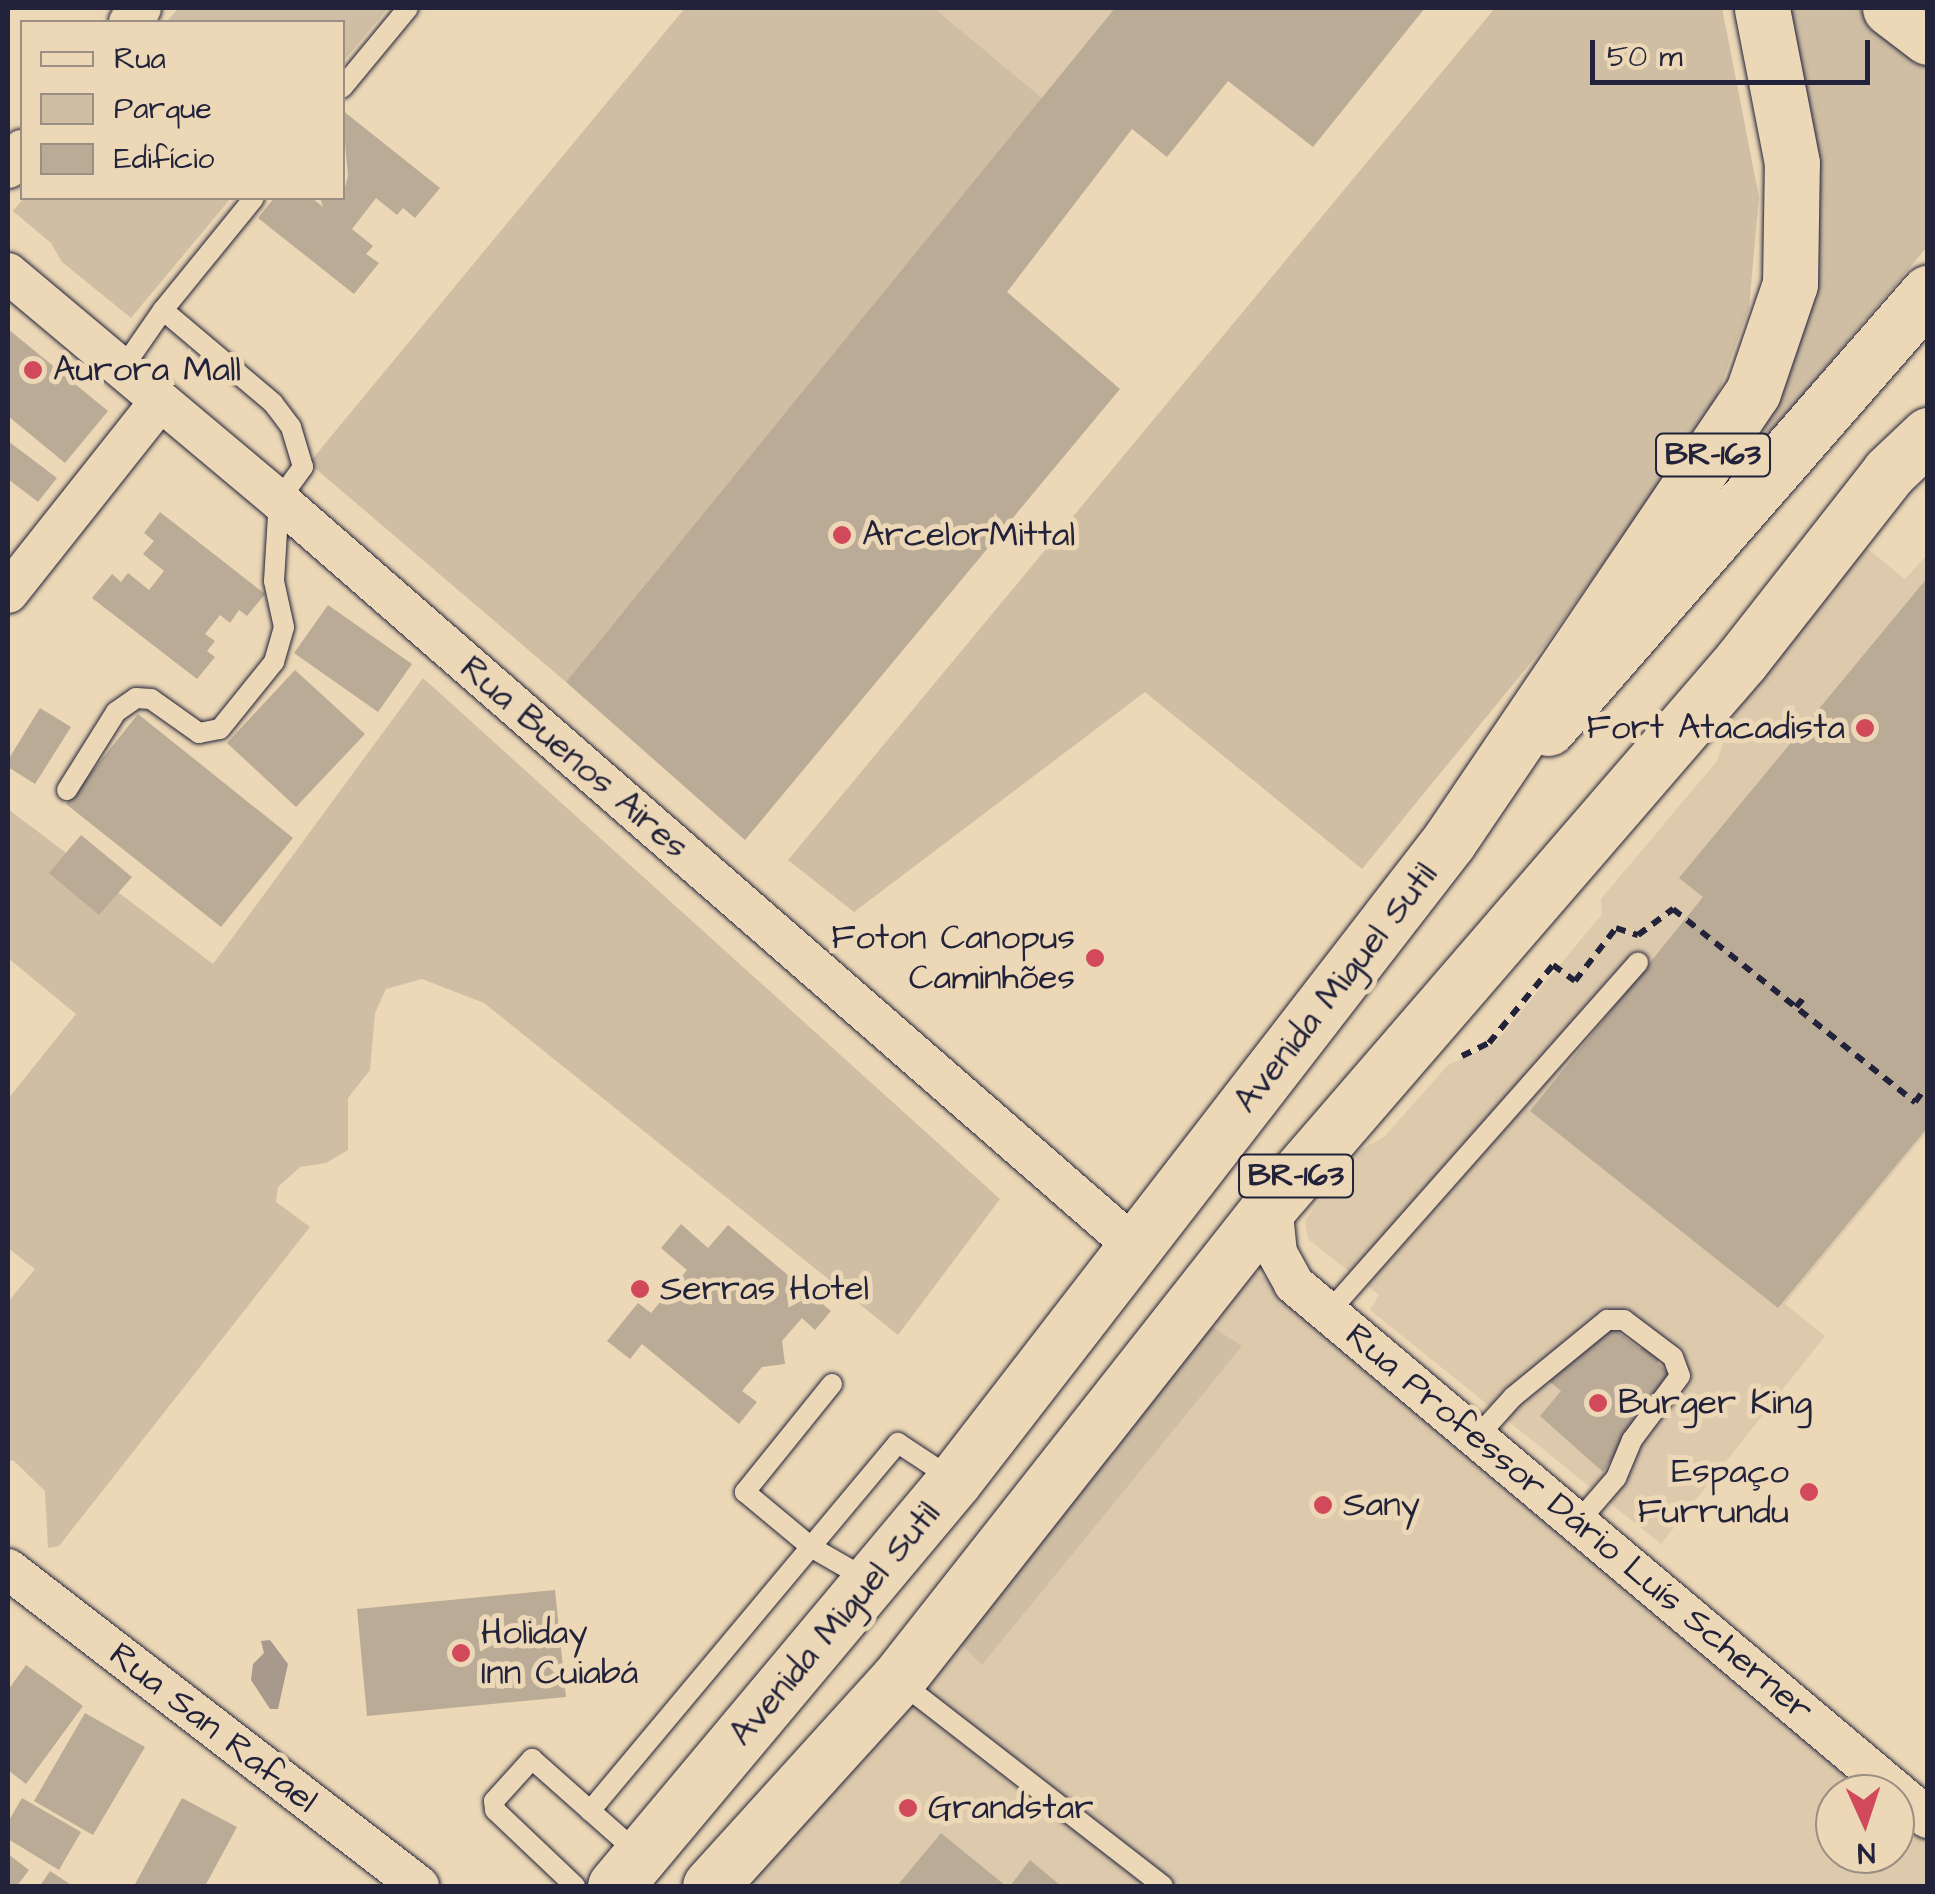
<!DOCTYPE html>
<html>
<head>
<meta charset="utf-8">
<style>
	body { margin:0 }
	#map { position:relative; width:1935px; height:1894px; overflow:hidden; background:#ecd8b6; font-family:"Architects Daughter",sans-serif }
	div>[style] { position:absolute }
	.built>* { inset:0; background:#ddcaad }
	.green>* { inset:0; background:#cfbea4 }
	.water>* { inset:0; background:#a7998c }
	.building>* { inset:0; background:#baab97 }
	.path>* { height:6px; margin-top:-3px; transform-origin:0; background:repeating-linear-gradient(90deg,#22223b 0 10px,transparent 0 18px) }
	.roads { filter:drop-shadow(0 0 2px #22223b) drop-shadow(0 0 2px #22223b) }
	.lane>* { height:20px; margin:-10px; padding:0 10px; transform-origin:10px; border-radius:10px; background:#ecd8b6 }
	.street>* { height:40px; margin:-20px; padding:0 20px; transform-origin:20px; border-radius:20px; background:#ecd8b6 }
	.secondary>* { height:55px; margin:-27.5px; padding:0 27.5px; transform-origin:27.5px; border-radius:27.5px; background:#ecd8b6 }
	.highway>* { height:55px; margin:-27.5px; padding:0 27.5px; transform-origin:27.5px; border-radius:27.5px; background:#ecd8b6 }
	.dots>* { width:28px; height:28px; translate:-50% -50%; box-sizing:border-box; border:5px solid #ecd8b6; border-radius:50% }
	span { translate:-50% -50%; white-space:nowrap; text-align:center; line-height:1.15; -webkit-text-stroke:10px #ecd8b6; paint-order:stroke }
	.shield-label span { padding:2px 8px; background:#ecd8b6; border:2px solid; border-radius:8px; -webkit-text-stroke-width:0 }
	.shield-label { font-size:32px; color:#22223b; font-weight:700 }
	.poi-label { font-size:35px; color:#22223b }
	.left { translate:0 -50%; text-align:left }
	.right { translate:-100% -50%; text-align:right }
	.street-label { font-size:35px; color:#22223b }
	.frame { position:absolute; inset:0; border:10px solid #22223b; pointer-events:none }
	.legend { position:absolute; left:20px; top:20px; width:325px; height:180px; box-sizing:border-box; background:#ecd8b6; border:2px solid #9b8f85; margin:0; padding:12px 18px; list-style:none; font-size:30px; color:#22223b }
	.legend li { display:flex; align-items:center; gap:20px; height:50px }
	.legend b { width:50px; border:2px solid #9b8f85 }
	.north { position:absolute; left:1815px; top:1774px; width:100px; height:100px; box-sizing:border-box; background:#ecd8b6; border:2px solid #9b8f85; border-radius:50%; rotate:177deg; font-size:28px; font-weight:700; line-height:40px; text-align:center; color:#22223b }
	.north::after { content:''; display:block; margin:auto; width:35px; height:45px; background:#d1495b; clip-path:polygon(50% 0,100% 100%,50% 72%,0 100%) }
	.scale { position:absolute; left:1590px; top:40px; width:280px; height:45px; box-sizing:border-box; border:5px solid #22223b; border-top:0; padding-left:12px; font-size:30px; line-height:35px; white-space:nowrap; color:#22223b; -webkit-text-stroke:8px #ecd8b6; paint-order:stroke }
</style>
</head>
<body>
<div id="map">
	<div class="built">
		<i style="clip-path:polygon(934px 8px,1115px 8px,1042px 98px)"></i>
		<i style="clip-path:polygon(1862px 544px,1905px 579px,1927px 555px,1927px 1132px,1785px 1304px,1825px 1336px,1661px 1544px,1370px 1310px,1379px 1295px,1308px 1239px,1305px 1221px,1351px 1155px,1384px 1137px,1448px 1065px,1494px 1044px,1602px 914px,1601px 899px,1717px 761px,1743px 686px)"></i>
		<i style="clip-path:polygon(1237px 1256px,1892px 1794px,1835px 1794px,1835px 1854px,1895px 1854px,1895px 1797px,1927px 1824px,1927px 1886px,720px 1886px)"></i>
	</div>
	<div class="green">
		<i style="clip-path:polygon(179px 8px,388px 8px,343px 62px,342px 22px,166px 22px)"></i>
		<i style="clip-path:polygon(685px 8px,934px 8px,1042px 98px,566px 682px,309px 463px)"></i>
		<i style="clip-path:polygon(1495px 8px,1722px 8px,1759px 197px,1749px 308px,1712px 410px,1546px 644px,1362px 869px,1145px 692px,854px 912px,788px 860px)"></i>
		<i style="clip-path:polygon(1765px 8px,1869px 8px,1927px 46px,1927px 247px,1653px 574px,1772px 348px)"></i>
		<i style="clip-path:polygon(24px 198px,231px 198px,131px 318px,62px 262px,51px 243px,13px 211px)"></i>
		<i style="clip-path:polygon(423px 678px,1000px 1199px,898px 1335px,484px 1003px,422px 979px,386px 989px,375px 1013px,370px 1070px,348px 1098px,348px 1150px,326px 1163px,300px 1167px,278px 1187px,276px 1202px,310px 1227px,59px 1546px,48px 1548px,45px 1491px,13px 1460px,8px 1462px,8px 1302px,35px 1269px,8px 1248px,8px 1099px,76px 1014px,8px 958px,8px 809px,213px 964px)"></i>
		<i style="clip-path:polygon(1206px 1323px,1242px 1346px,982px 1665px,962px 1645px,961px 1636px)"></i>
	</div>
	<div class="water">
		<i style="clip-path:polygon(270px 1640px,288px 1664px,278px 1709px,270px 1709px,251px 1680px,253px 1664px,264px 1653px,261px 1641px)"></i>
	</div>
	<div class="building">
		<i style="clip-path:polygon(1115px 8px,1425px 8px,1313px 147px,1228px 81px,1167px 157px,1132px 129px,1007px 292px,1120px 389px,745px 840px,566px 682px)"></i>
		<i style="clip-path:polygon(342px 110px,440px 188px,415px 218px,403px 208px,397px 215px,376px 198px,352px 229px,373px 246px,366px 254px,379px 263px,354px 294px,258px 218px,274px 198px,312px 198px,323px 207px,320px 198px,342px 198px,348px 176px)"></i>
		<i style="clip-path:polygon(8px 329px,108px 411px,65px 463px,8px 416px)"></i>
		<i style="clip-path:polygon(8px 441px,57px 478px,38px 502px,8px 479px)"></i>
		<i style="clip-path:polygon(160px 512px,265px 594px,247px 616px,239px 610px,230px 623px,220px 615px,205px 634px,215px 641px,207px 651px,215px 657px,197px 679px,92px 598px,112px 574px,121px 582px,128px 573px,149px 590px,164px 571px,143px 554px,154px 541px,144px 533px)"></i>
		<i style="clip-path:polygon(1928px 577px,1928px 1127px,1778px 1308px,1530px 1111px,1703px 897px,1679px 878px)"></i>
		<i style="clip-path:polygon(328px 605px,412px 664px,378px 712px,294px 653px)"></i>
		<i style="clip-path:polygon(295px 670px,365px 734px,296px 807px,227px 743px)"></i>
		<i style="clip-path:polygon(40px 708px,71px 727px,35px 784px,8px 767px,8px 760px)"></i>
		<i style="clip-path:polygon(138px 714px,293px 838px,221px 927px,66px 804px)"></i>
		<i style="clip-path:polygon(81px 835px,132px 877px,99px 915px,49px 873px)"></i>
		<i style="clip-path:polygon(681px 1224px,708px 1248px,728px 1225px,831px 1311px,815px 1330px,802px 1318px,782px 1341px,785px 1364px,762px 1367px,742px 1391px,757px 1402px,739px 1424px,642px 1344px,630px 1359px,607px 1341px,638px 1303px,651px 1313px,687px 1270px,661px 1248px)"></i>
		<i style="clip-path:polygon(1609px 1325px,1640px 1349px,1645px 1343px,1662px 1356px,1657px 1363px,1669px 1373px,1603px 1472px,1540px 1416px,1561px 1391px,1549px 1381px)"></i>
		<i style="clip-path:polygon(555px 1590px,566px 1697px,367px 1716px,357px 1609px)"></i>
		<i style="clip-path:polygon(26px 1665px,83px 1706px,26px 1784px,8px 1770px,8px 1690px)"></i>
		<i style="clip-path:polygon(85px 1713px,145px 1747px,93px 1835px,34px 1801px)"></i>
		<i style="clip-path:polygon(22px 1798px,81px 1832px,59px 1870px,8px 1839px,8px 1822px)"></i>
		<i style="clip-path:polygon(182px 1798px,237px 1827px,205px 1886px,134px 1886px)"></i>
		<i style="clip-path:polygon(941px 1833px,1006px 1886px,897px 1886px)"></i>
		<i style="clip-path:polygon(8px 1854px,29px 1870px,17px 1886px,8px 1886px)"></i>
		<i style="clip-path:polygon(1030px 1860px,1061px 1886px,1010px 1886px)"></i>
		<i style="clip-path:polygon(50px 1871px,73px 1886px,40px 1886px)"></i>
	</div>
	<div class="path">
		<i style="left:1796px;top:1007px;width:16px;rotate:-50deg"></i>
		<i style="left:1462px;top:1056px;width:30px;rotate:-26deg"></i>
		<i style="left:1489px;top:1043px;width:101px;rotate:-50.6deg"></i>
		<i style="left:1553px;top:965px;width:27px;rotate:36deg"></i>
		<i style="left:1575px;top:981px;width:67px;rotate:-52.3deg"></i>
		<i style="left:1616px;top:928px;width:23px;rotate:18deg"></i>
		<i style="left:1638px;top:935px;width:44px;rotate:-36.6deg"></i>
		<i style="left:1673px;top:909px;width:310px;rotate:38.6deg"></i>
		<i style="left:1915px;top:1102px;width:15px;rotate:-53deg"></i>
	</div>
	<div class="roads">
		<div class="lane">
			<i style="left:342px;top:88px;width:104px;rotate:-50.5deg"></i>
			<i style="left:163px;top:310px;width:144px;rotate:-50.9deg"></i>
			<i style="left:67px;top:790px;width:92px;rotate:-57.9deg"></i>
			<i style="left:116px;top:712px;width:24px;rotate:-35deg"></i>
			<i style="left:136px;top:698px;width:15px;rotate:4deg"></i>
			<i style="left:151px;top:699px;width:59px;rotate:35.3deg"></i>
			<i style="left:199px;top:733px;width:21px;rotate:-11deg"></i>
			<i style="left:220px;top:729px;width:86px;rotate:-51.1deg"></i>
			<i style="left:274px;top:662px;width:36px;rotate:-74deg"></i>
			<i style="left:284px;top:627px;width:47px;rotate:-102.3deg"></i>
			<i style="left:274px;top:581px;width:81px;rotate:-86.5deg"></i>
			<i style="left:279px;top:500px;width:41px;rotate:-54deg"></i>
			<i style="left:303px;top:467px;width:42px;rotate:-106.7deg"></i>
			<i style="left:291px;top:427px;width:30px;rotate:-127deg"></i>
			<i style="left:273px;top:403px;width:144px;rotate:-139.8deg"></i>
			<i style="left:163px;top:310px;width:72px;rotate:124.8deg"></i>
			<i style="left:1328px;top:1313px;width:468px;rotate:-48.5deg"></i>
			<i style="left:832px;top:1384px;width:139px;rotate:128.9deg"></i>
			<i style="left:745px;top:1492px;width:86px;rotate:39.8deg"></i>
			<i style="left:811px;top:1547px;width:68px;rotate:30deg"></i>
			<i style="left:1477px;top:1437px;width:54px;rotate:-48deg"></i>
			<i style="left:1513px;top:1397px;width:122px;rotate:-39.3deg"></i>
			<i style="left:1607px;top:1320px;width:17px"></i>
			<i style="left:1624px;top:1320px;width:61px;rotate:37.1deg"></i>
			<i style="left:1673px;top:1357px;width:20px;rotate:70deg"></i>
			<i style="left:1680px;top:1376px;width:80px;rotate:126.9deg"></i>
			<i style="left:1632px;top:1440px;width:41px;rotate:112.8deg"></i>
			<i style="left:1616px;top:1478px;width:58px;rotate:130.8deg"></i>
			<i style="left:899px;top:1681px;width:334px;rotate:37.8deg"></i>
			<i style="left:590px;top:1811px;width:480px;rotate:-50.1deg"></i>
			<i style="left:898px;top:1443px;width:64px;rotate:33.4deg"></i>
			<i style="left:575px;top:1886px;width:110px;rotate:-136.5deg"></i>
			<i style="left:495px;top:1810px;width:9px;rotate:-96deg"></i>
			<i style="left:494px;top:1801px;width:57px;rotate:-47.9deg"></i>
			<i style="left:532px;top:1759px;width:142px;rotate:41.6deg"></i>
		</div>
		<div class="street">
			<i style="left:129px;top:22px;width:18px;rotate:-49deg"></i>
			<i style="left:8px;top:168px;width:23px;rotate:-52deg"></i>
			<i style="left:8px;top:273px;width:354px;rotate:40deg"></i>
			<i style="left:279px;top:500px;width:1138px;rotate:41.11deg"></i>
			<i style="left:8px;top:593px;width:245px;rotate:-51.6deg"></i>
			<i style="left:1272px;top:1204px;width:49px;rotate:84.2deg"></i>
			<i style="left:1277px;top:1253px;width:35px;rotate:61deg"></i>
			<i style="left:1294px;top:1284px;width:829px;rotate:40.11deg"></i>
			<i style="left:8px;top:1569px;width:519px;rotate:37.64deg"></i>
		</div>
		<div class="secondary">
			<i style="left:1548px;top:728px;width:578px;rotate:-48.86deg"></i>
		</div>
		<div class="highway">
			<i style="left:1890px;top:8px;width:48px;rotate:37.3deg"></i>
			<i style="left:615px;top:1886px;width:528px;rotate:-50.07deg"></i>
			<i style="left:954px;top:1481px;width:809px;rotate:-52.28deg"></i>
			<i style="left:1449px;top:841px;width:542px;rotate:-55.9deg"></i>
			<i style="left:1753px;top:392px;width:114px;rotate:-71.1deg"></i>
			<i style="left:1790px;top:284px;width:121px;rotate:-89.1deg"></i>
			<i style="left:1792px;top:163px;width:158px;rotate:-101deg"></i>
			<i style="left:710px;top:1886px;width:278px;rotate:-47.8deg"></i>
			<i style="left:897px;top:1680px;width:606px;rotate:-51.77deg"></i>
			<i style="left:1272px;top:1204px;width:718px;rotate:-49.18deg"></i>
			<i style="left:1741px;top:661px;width:240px;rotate:-51.9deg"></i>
			<i style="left:1889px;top:472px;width:54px;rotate:-43.5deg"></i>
		</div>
	</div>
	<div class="dots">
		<i style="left:33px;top:370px;background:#d1495b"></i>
		<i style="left:842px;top:535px;background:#d1495b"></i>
		<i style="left:1865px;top:728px;background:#d1495b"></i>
		<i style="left:1095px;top:958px;background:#d1495b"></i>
		<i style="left:640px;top:1289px;background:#d1495b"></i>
		<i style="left:1598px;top:1403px;background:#d1495b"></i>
		<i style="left:1809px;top:1492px;background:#d1495b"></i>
		<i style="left:1323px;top:1505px;background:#d1495b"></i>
		<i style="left:461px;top:1653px;background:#d1495b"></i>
		<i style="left:908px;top:1808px;background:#d1495b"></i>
	</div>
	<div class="shield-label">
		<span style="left:1713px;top:455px">BR-163</span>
		<span style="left:1296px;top:1176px">BR-163</span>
	</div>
	<div class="poi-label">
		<span class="left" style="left:53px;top:370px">Aurora Mall</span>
		<span class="left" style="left:862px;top:535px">ArcelorMittal</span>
		<span class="right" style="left:1845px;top:728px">Fort Atacadista</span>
		<span class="right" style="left:1075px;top:958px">Foton Canopus<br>Caminhões</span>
		<span class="left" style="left:660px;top:1289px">Serras Hotel</span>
		<span class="left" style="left:1618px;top:1403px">Burger King</span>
		<span class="right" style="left:1789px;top:1492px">Espaço<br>Furrundu</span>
		<span class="left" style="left:1343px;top:1505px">Sany</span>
		<span class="left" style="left:481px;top:1653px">Holiday<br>Inn Cuiabá</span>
		<span class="left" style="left:928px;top:1808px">Grandstar</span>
	</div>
	<div class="street-label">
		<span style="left:574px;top:758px;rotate:41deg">Rua Buenos Aires</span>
		<span style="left:1336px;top:988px;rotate:-52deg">Avenida Miguel Sutil</span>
		<span style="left:1579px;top:1523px;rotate:40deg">Rua Professor Dário Luís Scherner</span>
		<span style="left:835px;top:1624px;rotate:-50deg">Avenida Miguel Sutil</span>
		<span style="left:213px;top:1728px;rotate:38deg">Rua San Rafael</span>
	</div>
	<div class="frame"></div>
	<ul class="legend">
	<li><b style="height:12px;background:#ecd8b6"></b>Rua</li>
	<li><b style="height:28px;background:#cfbea4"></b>Parque</li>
	<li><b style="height:28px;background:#baab97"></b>Edifício</li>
	</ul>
	<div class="north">N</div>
	<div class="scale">50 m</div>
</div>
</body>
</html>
